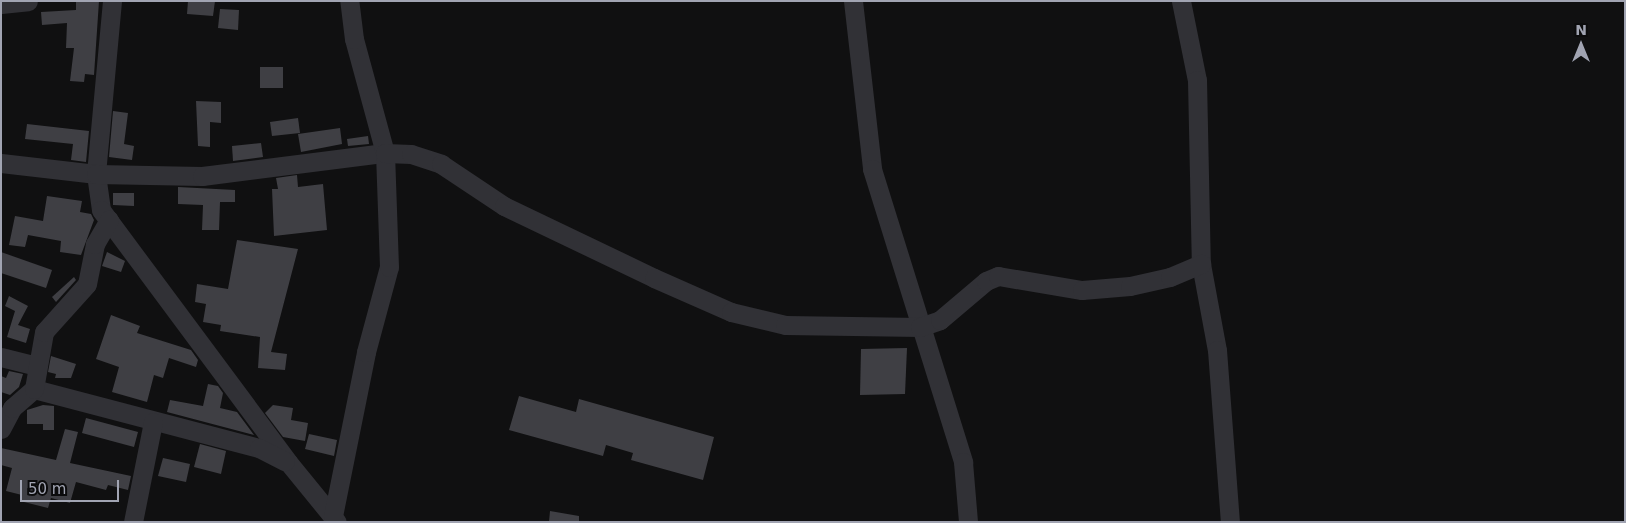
<!DOCTYPE html>
<html>
<head>
<meta charset="utf-8">
<style>
	body { margin:0 }
	#map { position:relative; width:1626px; height:523px; overflow:hidden; background:#101011; font-family:"DejaVu Sans",sans-serif }
	div>[style] { position:absolute }
	.building>* { inset:0; background:#3f3f44 }
	.minor>* { height:19px; margin:-9.5px; padding:0 9.5px; transform-origin:9.5px; border-radius:9.5px; background:#313136 }
	span { translate:-50% -50%; white-space:nowrap; text-align:center; line-height:1.15; -webkit-text-stroke:4px #0b0b0c; paint-order:stroke }
	.frame { position:absolute; inset:0; border:2px solid #a1a4b2; pointer-events:none }
	.north { position:absolute; left:1556px; top:20px; width:50px; height:50px; -webkit-text-stroke:4px #0b0b0c; paint-order:stroke; rotate:0deg; font-size:14px; font-weight:700; line-height:20px; text-align:center; color:#a1a4b2 }
	.north::after { content:''; display:block; margin:auto; width:18px; height:22px; background:#a1a4b2; clip-path:polygon(50% 0,100% 100%,50% 72%,0 100%) }
	.scale { position:absolute; left:20px; top:480px; width:99px; height:22px; box-sizing:border-box; border:2px solid #a1a4b2; border-top:0; padding-left:6px; font-size:15px; line-height:18px; white-space:nowrap; color:#a1a4b2; -webkit-text-stroke:4px #0b0b0c; paint-order:stroke }
</style>
</head>
<body>
<div id="map">
	<div class="building">
		<i style="clip-path:polygon(99px 1px,94px 75px,85px 74px,84px 82px,70px 81px,74px 48px,66px 48px,67px 23px,42px 25px,41px 12px,76px 10px,76px 2px)"></i>
		<i style="clip-path:polygon(188px 1px,215px 1px,213px 16px,187px 14px)"></i>
		<i style="clip-path:polygon(220px 9px,239px 10px,238px 30px,218px 28px)"></i>
		<i style="clip-path:polygon(260px 67px,283px 67px,283px 88px,260px 88px)"></i>
		<i style="clip-path:polygon(196px 101px,221px 102px,221px 123px,210px 122px,210px 147px,198px 146px)"></i>
		<i style="clip-path:polygon(113px 111px,128px 113px,124px 144px,134px 146px,132px 160px,109px 157px)"></i>
		<i style="clip-path:polygon(298px 118px,300px 133px,272px 136px,270px 122px)"></i>
		<i style="clip-path:polygon(27px 124px,89px 131px,86px 162px,71px 160px,73px 144px,25px 139px)"></i>
		<i style="clip-path:polygon(340px 128px,342px 144px,301px 152px,298px 134px)"></i>
		<i style="clip-path:polygon(368px 136px,369px 144px,348px 146px,347px 139px)"></i>
		<i style="clip-path:polygon(261px 143px,263px 157px,233px 161px,232px 146px)"></i>
		<i style="clip-path:polygon(297px 175px,298px 187px,323px 184px,327px 230px,274px 236px,272px 189px,278px 189px,276px 178px)"></i>
		<i style="clip-path:polygon(178px 187px,235px 190px,235px 202px,220px 202px,219px 230px,202px 230px,203px 205px,178px 204px)"></i>
		<i style="clip-path:polygon(113px 193px,134px 193px,134px 206px,113px 205px)"></i>
		<i style="clip-path:polygon(47px 196px,82px 201px,80px 212px,91px 214px,94px 220px,81px 255px,60px 252px,61px 241px,28px 235px,25px 247px,9px 245px,15px 216px,43px 221px)"></i>
		<i style="clip-path:polygon(237px 240px,298px 249px,271px 352px,287px 354px,285px 370px,258px 368px,260px 337px,220px 331px,221px 325px,203px 322px,206px 304px,195px 302px,197px 284px,228px 289px)"></i>
		<i style="clip-path:polygon(1px 252px,52px 270px,46px 288px,1px 273px)"></i>
		<i style="clip-path:polygon(107px 252px,125px 261px,121px 272px,102px 266px)"></i>
		<i style="clip-path:polygon(74px 277px,76px 280px,56px 302px,52px 297px)"></i>
		<i style="clip-path:polygon(9px 296px,28px 306px,18px 325px,30px 329px,26px 343px,7px 337px,15px 311px,5px 306px)"></i>
		<i style="clip-path:polygon(111px 315px,140px 326px,137px 333px,191px 350px,198px 360px,196px 367px,169px 358px,163px 378px,154px 375px,147px 402px,112px 392px,119px 367px,96px 359px)"></i>
		<i style="clip-path:polygon(907px 348px,905px 394px,860px 395px,861px 349px)"></i>
		<i style="clip-path:polygon(51px 356px,76px 364px,71px 378px,55px 378px,56px 374px,48px 372px)"></i>
		<i style="clip-path:polygon(9px 371px,23px 374px,19px 387px,10px 395px,1px 392px,1px 376px,6px 378px)"></i>
		<i style="clip-path:polygon(208px 384px,218px 386px,223px 393px,220px 408px,237px 412px,254px 435px,167px 412px,170px 400px,203px 406px)"></i>
		<i style="clip-path:polygon(519px 396px,576px 412px,579px 399px,714px 437px,703px 480px,631px 460px,633px 453px,606px 445px,603px 456px,509px 430px)"></i>
		<i style="clip-path:polygon(43px 405px,54px 406px,54px 430px,43px 430px,43px 424px,27px 424px,27px 410px)"></i>
		<i style="clip-path:polygon(273px 405px,293px 408px,291px 420px,308px 423px,305px 441px,283px 437px,265px 413px)"></i>
		<i style="clip-path:polygon(86px 418px,138px 432px,134px 447px,82px 433px)"></i>
		<i style="clip-path:polygon(65px 429px,78px 432px,70px 463px,131px 476px,128px 490px,108px 485px,106px 490px,76px 482px,70px 503px,51px 498px,48px 508px,20px 501px,22px 495px,6px 491px,12px 468px,1px 465px,1px 448px,56px 460px)"></i>
		<i style="clip-path:polygon(309px 434px,337px 440px,334px 456px,305px 449px)"></i>
		<i style="clip-path:polygon(200px 444px,226px 451px,221px 474px,194px 467px)"></i>
		<i style="clip-path:polygon(163px 458px,190px 464px,186px 482px,158px 476px)"></i>
		<i style="clip-path:polygon(550px 511px,579px 516px,579px 522px,549px 522px)"></i>
	</div>
	<div class="minor">
		<i style="left:112px;top:1px;width:174px;rotate:95.3deg"></i>
		<i style="left:96px;top:174px;width:36px;rotate:82deg"></i>
		<i style="left:101px;top:210px;width:314px;rotate:53.4deg"></i>
		<i style="left:288px;top:462px;width:77px;rotate:50.8deg"></i>
		<i style="left:853px;top:1px;width:169px;rotate:83.5deg"></i>
		<i style="left:872px;top:169px;width:307px;rotate:72.7deg"></i>
		<i style="left:963px;top:462px;width:60px;rotate:85.2deg"></i>
		<i style="left:1181px;top:1px;width:81px;rotate:78.6deg"></i>
		<i style="left:1197px;top:80px;width:184px;rotate:88.8deg"></i>
		<i style="left:1201px;top:264px;width:87px;rotate:79.5deg"></i>
		<i style="left:1217px;top:350px;width:172px;rotate:85.7deg"></i>
		<i style="left:1px;top:4px;width:27px;rotate:-6deg"></i>
		<i style="left:1px;top:163px;width:96px;rotate:6.6deg"></i>
		<i style="left:96px;top:174px;width:106px;rotate:1.1deg"></i>
		<i style="left:202px;top:176px;width:184px;rotate:-7.2deg"></i>
		<i style="left:385px;top:153px;width:118px;rotate:-105.2deg"></i>
		<i style="left:354px;top:39px;width:38px;rotate:-97deg"></i>
		<i style="left:1px;top:357px;width:37px;rotate:14deg"></i>
		<i style="left:34px;top:389px;width:233px;rotate:14.7deg"></i>
		<i style="left:259px;top:448px;width:29px;rotate:27deg"></i>
		<i style="left:1px;top:429px;width:24px;rotate:-62deg"></i>
		<i style="left:12px;top:408px;width:29px;rotate:-41deg"></i>
		<i style="left:34px;top:389px;width:58px;rotate:-80deg"></i>
		<i style="left:44px;top:332px;width:64px;rotate:-48.1deg"></i>
		<i style="left:87px;top:284px;width:41px;rotate:-78.7deg"></i>
		<i style="left:95px;top:244px;width:28px;rotate:-60deg"></i>
		<i style="left:333px;top:516px;width:167px;rotate:-78.6deg"></i>
		<i style="left:366px;top:352px;width:88px;rotate:-74.9deg"></i>
		<i style="left:389px;top:267px;width:114px;rotate:-92deg"></i>
		<i style="left:385px;top:153px;width:26px;rotate:2deg"></i>
		<i style="left:411px;top:154px;width:32px;rotate:18deg"></i>
		<i style="left:441px;top:164px;width:76px;rotate:33.7deg"></i>
		<i style="left:504px;top:206px;width:166px;rotate:25.6deg"></i>
		<i style="left:654px;top:278px;width:84px;rotate:23.8deg"></i>
		<i style="left:731px;top:312px;width:56px;rotate:13.5deg"></i>
		<i style="left:785px;top:325px;width:135px;rotate:0.8deg"></i>
		<i style="left:920px;top:327px;width:21px;rotate:-19deg"></i>
		<i style="left:940px;top:320px;width:60px;rotate:-40.3deg"></i>
		<i style="left:986px;top:281px;width:13px;rotate:-23deg"></i>
		<i style="left:998px;top:276px;width:85px;rotate:9.5deg"></i>
		<i style="left:1082px;top:290px;width:48px;rotate:-4.8deg"></i>
		<i style="left:1130px;top:286px;width:41px;rotate:-12.7deg"></i>
		<i style="left:1170px;top:277px;width:34px;rotate:-23deg"></i>
		<i style="left:133px;top:522px;width:102px;rotate:-78.7deg"></i>
	</div>
	<div class="frame"></div>
	<div class="north">N</div>
	<div class="scale">50 m</div>
</div>
</body>
</html>
